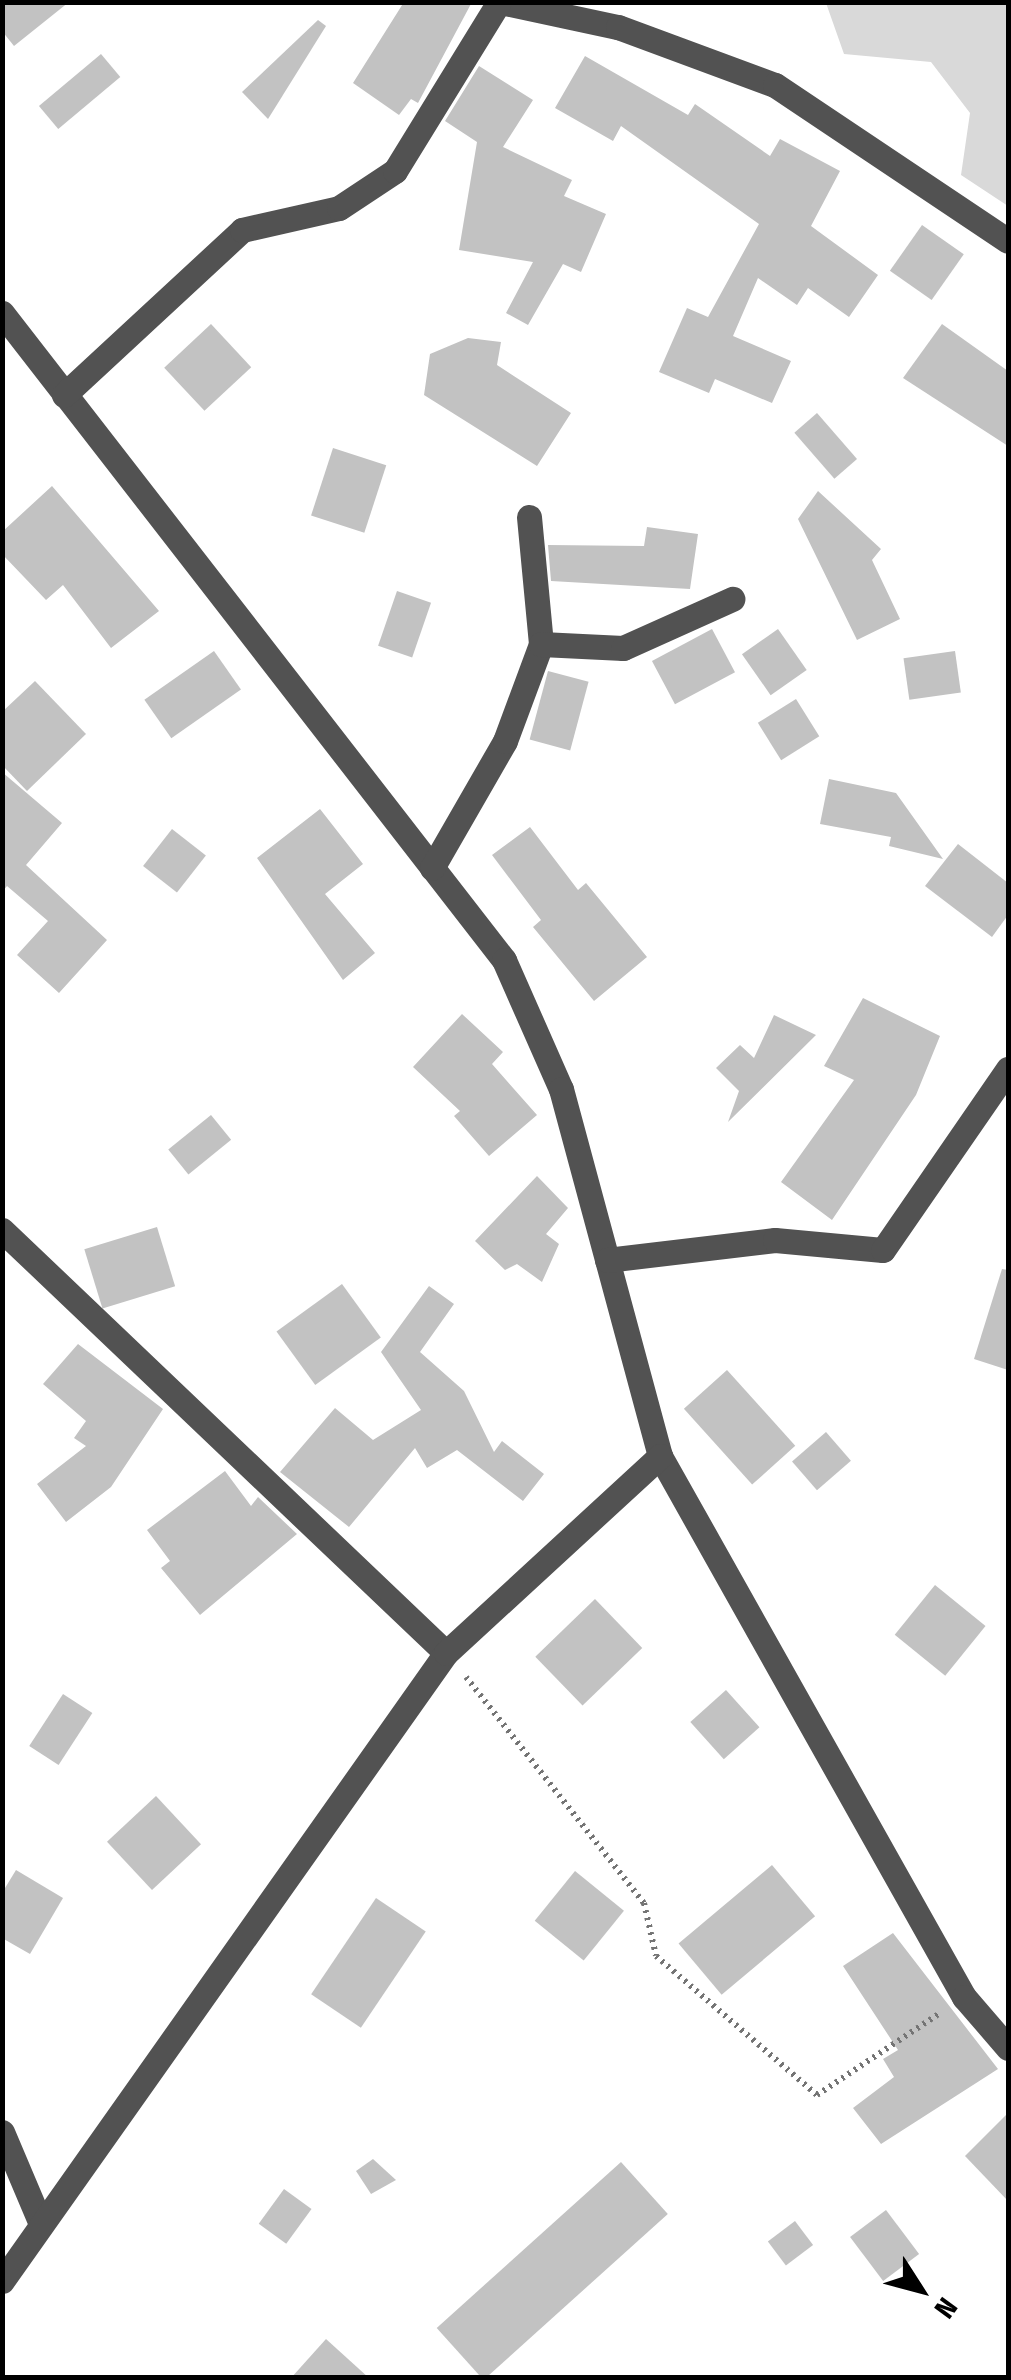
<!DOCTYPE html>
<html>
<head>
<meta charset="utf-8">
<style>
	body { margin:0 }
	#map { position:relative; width:1011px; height:2380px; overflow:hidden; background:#fff; font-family:"Fira Sans Condensed",sans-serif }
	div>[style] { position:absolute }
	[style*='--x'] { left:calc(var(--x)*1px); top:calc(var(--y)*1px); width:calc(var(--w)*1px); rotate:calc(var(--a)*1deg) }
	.green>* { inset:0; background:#d9d9d9 }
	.building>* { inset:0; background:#c2c2c2; transform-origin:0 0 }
	.path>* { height:6px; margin-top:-3px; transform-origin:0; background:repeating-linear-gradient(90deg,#747474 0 2.5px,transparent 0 7.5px) }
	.minor>* { height:25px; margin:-12.5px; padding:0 12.5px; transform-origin:12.5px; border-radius:12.5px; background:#525252 }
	span { translate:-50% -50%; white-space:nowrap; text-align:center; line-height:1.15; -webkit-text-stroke:8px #fff; paint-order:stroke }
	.frame { position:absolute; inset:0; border:5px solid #000; pointer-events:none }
	.north { position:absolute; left:871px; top:2240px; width:100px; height:100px; -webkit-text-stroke:8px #fff; paint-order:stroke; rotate:126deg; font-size:28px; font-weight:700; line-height:40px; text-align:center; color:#000 }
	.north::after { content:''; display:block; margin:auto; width:35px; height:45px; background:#000; clip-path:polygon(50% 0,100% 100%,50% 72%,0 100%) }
</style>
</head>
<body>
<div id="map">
	<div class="green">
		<div style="clip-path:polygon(826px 3px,1008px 3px,1008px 206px,961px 175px,970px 113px,931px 62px,844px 54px)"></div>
	</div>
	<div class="building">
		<div style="clip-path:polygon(2px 2px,69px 2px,14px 46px,2px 31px)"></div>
		<div style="clip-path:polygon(404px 2px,472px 2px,418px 103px,411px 99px,399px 115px,353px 83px)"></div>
		<div style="clip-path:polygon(318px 20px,326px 26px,268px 119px,242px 92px)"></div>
		<div style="left:101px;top:54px;width:30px;height:81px;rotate:50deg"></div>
		<div style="clip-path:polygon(585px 56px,688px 115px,695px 104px,770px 156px,780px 139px,840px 171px,811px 226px,878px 275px,849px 317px,808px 288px,797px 305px,758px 278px,733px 336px,791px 361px,772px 403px,715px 379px,709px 393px,659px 372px,687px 308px,708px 317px,759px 224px,621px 126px,613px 141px,555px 108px)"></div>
		<div style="clip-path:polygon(479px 66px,533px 100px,503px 147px,572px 180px,564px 196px,606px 214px,581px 272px,563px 264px,528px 325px,506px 313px,533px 262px,459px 250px,477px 142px,445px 121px)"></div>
		<div style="left:922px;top:225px;width:51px;height:56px;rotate:35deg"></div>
		<div style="left:211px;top:324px;width:59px;height:64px;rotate:47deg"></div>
		<div style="clip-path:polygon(942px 324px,1008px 371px,1008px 446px,903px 378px)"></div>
		<div style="clip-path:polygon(468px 338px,501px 342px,497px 365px,571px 413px,537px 466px,424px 395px,430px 354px)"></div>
		<div style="left:817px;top:413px;width:61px;height:30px;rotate:49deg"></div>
		<div style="left:333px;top:448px;width:56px;height:71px;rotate:18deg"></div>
		<div style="clip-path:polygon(52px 486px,159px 611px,111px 648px,63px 585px,46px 600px,2px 554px,2px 532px)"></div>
		<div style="clip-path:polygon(818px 491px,881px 549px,872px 560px,900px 619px,857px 640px,798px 519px)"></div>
		<div style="clip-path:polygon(647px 527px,698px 534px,690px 589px,551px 581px,548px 545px,644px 546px)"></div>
		<div style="left:397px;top:591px;width:36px;height:58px;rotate:19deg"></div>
		<div style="left:712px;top:629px;width:49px;height:68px;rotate:62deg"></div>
		<div style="left:778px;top:629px;width:50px;height:44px;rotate:55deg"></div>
		<div style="left:214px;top:651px;width:47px;height:85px;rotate:55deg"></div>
		<div style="left:955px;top:651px;width:42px;height:52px;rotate:82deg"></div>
		<div style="left:548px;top:671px;width:42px;height:71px;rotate:15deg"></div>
		<div style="clip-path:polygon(35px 681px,86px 734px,27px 791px,2px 765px,2px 712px)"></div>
		<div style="left:796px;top:699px;width:44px;height:45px;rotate:58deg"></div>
		<div style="clip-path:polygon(2px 772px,62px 823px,26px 865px,107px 940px,59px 993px,17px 955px,48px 921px,7px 886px,2px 892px)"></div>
		<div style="clip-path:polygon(829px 779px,896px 793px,943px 859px,889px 846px,891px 837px,820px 824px)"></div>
		<div style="clip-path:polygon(320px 809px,363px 864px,325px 894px,375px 953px,343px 980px,257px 858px)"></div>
		<div style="clip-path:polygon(530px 827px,578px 890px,586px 883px,647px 957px,594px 1001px,533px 927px,541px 920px,492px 855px)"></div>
		<div style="left:172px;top:829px;width:43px;height:47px;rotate:38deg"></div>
		<div style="clip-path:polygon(958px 844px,1008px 883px,1008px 915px,992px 937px,925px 886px)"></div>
		<div style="clip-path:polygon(863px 998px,940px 1036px,916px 1095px,832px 1220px,781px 1182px,854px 1080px,824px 1066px)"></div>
		<div style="clip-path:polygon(462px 1014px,503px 1052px,492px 1064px,537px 1115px,489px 1156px,454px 1116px,460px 1111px,413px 1067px)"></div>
		<div style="clip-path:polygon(774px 1015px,816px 1035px,728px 1122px,739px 1091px,716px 1068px,740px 1045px,754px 1058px)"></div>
		<div style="left:211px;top:1115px;width:32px;height:55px;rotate:51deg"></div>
		<div style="clip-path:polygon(537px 1176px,568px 1208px,546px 1234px,559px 1244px,542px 1282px,517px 1264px,505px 1270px,475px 1241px)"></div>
		<div style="left:157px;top:1227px;width:62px;height:76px;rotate:73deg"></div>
		<div style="clip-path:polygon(1002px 1269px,1008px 1270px,1008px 1370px,974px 1359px)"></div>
		<div style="left:342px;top:1284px;width:66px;height:81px;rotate:54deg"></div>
		<div style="clip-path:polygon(429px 1286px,454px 1304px,420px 1352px,464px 1391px,494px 1452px,502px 1441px,544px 1474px,523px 1501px,457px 1450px,427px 1468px,415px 1448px,349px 1527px,280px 1472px,335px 1408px,373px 1440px,421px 1410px,381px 1352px)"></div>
		<div style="clip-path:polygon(78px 1344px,163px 1409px,111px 1487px,66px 1522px,37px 1484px,86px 1446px,74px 1438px,86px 1421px,43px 1384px)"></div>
		<div style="left:727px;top:1370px;width:102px;height:58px;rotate:48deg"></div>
		<div style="left:826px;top:1432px;width:38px;height:45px;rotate:49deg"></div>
		<div style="clip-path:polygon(225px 1471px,251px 1506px,258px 1497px,297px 1534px,200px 1615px,161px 1568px,170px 1561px,147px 1530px)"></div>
		<div style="left:935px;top:1585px;width:65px;height:64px;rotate:39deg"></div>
		<div style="left:595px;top:1599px;width:68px;height:83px;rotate:46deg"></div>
		<div style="left:726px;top:1690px;width:50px;height:48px;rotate:48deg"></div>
		<div style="left:63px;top:1694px;width:35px;height:62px;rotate:33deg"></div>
		<div style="left:156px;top:1796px;width:66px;height:67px;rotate:47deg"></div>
		<div style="left:772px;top:1865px;width:67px;height:122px;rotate:50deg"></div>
		<div style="clip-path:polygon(16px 1870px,63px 1898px,30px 1954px,2px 1938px,2px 1893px)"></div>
		<div style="left:575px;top:1871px;width:63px;height:64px;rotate:39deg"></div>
		<div style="left:376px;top:1898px;width:60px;height:116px;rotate:34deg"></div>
		<div style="clip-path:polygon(893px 1933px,998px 2069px,881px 2144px,853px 2108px,894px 2077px,883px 2059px,898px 2050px,843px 1966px)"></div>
		<div style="clip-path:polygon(1008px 2113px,1008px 2201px,965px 2156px)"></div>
		<div style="clip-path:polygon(373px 2159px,396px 2180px,371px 2194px,356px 2171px)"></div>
		<div style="left:621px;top:2162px;width:70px;height:248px;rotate:48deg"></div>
		<div style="left:284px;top:2189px;width:34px;height:43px;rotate:36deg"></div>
		<div style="left:886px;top:2210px;width:55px;height:45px;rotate:53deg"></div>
		<div style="left:795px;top:2221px;width:30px;height:34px;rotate:53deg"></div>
		<div style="clip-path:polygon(326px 2339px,369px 2378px,291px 2378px)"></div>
	</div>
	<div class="path">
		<div style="--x:466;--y:1677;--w:288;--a:51.8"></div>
		<div style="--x:644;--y:1903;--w:54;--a:77.2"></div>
		<div style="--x:656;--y:1956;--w:213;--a:40.8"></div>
		<div style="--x:817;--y:2095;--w:148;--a:-33.7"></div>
	</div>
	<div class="minor">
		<div style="--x:500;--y:2;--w:121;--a:12"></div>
		<div style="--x:618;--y:27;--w:167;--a:20.3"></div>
		<div style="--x:775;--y:85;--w:280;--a:33.8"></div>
		<div style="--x:2;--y:313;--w:819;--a:52.19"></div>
		<div style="--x:504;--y:960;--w:141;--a:66.2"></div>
		<div style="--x:561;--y:1089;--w:380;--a:74.9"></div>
		<div style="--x:660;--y:1456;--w:621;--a:60.67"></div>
		<div style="--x:964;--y:1997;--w:67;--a:49.2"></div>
		<div style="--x:64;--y:395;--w:243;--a:-42.8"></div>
		<div style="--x:242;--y:230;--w:99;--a:-12.8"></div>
		<div style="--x:339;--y:208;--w:67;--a:-33.5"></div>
		<div style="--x:395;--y:171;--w:198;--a:-58.4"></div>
		<div style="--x:529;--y:517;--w:128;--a:84.6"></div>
		<div style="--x:432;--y:868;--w:146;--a:-60.1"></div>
		<div style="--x:505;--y:741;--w:103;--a:-69.6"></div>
		<div style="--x:541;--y:644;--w:82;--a:2.8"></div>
		<div style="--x:623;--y:648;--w:120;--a:-24.2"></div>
		<div style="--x:2;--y:1230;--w:613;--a:43.61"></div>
		<div style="--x:607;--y:1260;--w:169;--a:-6.8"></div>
		<div style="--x:775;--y:1240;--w:108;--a:5.3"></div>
		<div style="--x:883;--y:1250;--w:220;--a:-55.4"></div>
		<div style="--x:2;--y:2132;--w:100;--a:67"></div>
		<div style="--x:2;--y:2281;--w:769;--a:-54.74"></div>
		<div style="--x:446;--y:1653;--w:291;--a:-42.6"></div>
	</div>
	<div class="frame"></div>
	<div class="north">N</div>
</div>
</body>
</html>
